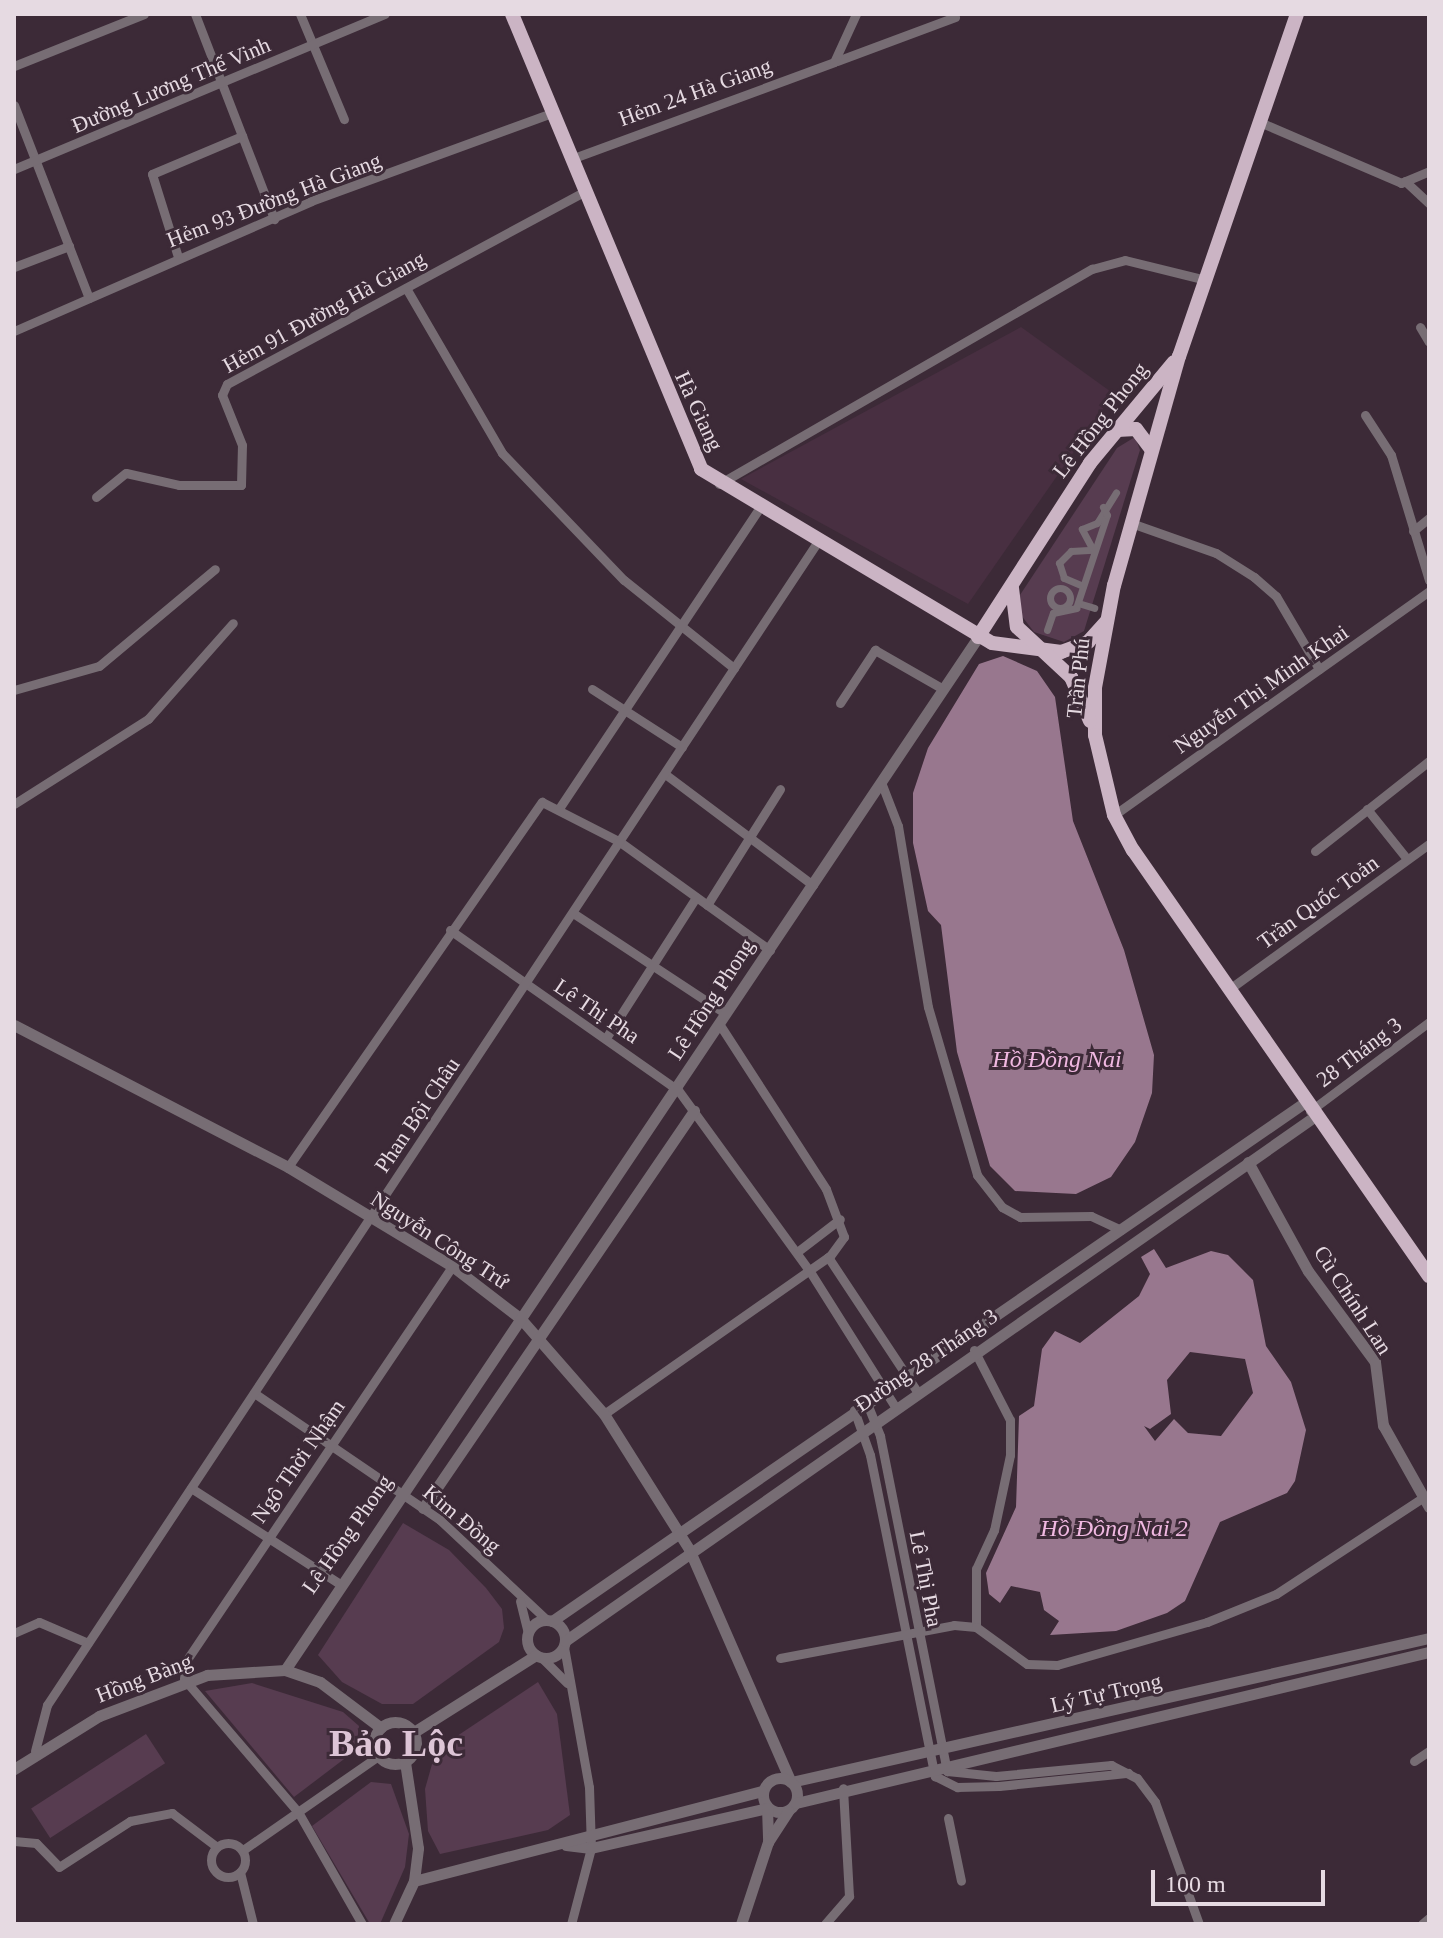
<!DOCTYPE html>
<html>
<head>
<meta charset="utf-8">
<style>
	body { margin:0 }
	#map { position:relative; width:1443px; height:1938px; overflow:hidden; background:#3c2a37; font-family:Georgia,serif }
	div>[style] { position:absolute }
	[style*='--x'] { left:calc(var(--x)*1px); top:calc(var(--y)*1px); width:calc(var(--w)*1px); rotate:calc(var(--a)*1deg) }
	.built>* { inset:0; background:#482f41 }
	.green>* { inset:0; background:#573c50; transform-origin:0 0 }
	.water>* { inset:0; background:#98778e }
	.pedestrian>* { height:7px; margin:-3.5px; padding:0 3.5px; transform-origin:3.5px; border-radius:3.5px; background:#776d74 }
	.pedestrian>.ring { margin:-3.5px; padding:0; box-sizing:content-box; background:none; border:7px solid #776d74; border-radius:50% }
	.minor>* { height:9px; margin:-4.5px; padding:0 4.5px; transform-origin:4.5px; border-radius:4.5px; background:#776d74 }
	.minor>.ring { margin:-4.5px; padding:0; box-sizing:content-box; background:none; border:9px solid #776d74; border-radius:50% }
	.tertiary>* { height:11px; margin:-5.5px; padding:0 5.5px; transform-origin:5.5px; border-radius:5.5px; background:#776d74 }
	.tertiary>.ring { margin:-5.5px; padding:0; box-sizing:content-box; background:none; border:11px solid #776d74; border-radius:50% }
	.trunk>* { height:14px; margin:-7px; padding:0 7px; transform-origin:7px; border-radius:7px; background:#cbb4c4 }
	span { translate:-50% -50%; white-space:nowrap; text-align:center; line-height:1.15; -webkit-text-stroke:6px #3c2a37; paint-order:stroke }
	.street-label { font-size:22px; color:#e6dae2 }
	.water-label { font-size:24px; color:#f0b8e1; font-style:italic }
	.town-label { font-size:38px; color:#ddc5d6; font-weight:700 }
	.frame { position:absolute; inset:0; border:16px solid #e6dae2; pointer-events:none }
	.scale { position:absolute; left:1151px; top:1870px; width:174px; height:36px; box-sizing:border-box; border:4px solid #e6dae2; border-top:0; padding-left:10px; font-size:24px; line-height:28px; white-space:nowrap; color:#e6dae2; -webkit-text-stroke:6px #3c2a37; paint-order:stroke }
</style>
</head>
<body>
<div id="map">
	<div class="built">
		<div style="clip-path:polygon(1021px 327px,1114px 394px,968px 604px,741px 479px)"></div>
	</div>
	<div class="green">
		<div style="clip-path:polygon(1135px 437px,1140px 450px,1084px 631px,1064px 642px,1034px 632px,1021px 615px,1020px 595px,1117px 448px)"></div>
		<div style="clip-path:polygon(403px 1523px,449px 1550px,486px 1588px,502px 1609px,504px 1628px,499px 1642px,413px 1704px,382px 1704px,342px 1682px,318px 1655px)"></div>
		<div style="clip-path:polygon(538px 1682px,557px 1714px,570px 1815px,548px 1830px,440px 1854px,428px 1831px,425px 1789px,436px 1750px)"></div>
		<div style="clip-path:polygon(252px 1683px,343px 1712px,359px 1726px,356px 1750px,294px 1797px,205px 1691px)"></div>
		<div style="left:146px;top:1734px;width:35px;height:137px;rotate:57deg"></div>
		<div style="clip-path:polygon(371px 1782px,391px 1784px,409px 1834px,405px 1867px,380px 1924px,370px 1924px,312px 1826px)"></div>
	</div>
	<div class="water">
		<div style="clip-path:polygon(1003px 656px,1037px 671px,1055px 697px,1073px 821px,1124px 950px,1154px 1055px,1152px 1093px,1135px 1142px,1111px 1177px,1076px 1194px,1015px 1191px,990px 1166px,957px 1052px,941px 925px,928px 911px,913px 843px,913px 793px,928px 748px,979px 664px)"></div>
		<div style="clip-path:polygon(evenodd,1154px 1249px,1166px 1268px,1211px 1251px,1228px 1255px,1253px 1280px,1266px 1346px,1291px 1382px,1306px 1430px,1295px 1481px,1287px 1493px,1220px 1522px,1185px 1601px,1167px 1613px,1116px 1631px,1050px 1635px,1059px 1621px,1044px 1610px,1040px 1592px,1011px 1586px,1000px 1603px,989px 1594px,986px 1573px,1016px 1507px,1019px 1416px,1034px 1406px,1042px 1349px,1055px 1331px,1080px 1343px,1139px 1296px,1150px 1274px,1141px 1257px,1154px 1249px,1190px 1352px,1245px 1359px,1253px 1393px,1221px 1436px,1188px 1433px,1174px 1419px,1155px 1441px,1144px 1426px,1150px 1429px,1171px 1414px,1167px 1380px,1190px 1352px)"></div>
	</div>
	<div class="pedestrian">
		<div style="--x:1083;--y:586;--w:21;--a:-157"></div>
		<div style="--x:1064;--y:578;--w:16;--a:-108"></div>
		<div style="--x:1059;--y:563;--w:17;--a:-45"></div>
		<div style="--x:1071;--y:551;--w:22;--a:-3"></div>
		<div style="--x:1093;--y:550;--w:24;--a:-118"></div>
		<div style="--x:1082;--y:529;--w:16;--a:-22"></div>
		<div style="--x:1097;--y:523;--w:36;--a:-58"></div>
		<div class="ring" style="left:1050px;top:588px;width:13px;height:13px"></div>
		<div style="--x:1078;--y:603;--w:17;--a:17"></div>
		<div style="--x:1047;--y:630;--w:18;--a:-71"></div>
		<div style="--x:1053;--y:613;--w:24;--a:-12"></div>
		<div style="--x:1076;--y:608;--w:98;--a:-71.6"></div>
		<div style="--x:1107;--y:515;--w:9;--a:-117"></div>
	</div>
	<div class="minor">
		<div style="--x:195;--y:14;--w:220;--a:68.9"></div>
		<div style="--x:300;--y:14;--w:114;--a:67.3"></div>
		<div style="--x:837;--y:61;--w:126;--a:-20.4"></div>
		<div style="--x:14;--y:66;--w:140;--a:-21.8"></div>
		<div style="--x:14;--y:105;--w:207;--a:68.8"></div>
		<div style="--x:1262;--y:123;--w:151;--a:23.3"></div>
		<div style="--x:1401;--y:183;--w:30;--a:-23"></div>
		<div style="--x:571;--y:159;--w:280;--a:-20.2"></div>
		<div style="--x:834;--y:62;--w:53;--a:-65.4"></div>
		<div style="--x:14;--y:169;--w:402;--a:-22.7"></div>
		<div style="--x:1405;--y:181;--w:33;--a:43"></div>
		<div style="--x:178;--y:257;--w:87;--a:-107.4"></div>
		<div style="--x:152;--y:174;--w:98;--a:-22.9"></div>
		<div style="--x:14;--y:267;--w:59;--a:-20.9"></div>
		<div style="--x:406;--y:288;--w:191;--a:59.8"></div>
		<div style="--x:502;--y:453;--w:176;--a:46.2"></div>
		<div style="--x:624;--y:580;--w:141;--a:38.7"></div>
		<div style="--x:1420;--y:327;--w:17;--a:59"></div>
		<div style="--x:14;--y:331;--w:324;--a:-23.6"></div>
		<div style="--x:311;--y:201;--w:257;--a:-20.1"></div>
		<div style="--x:1365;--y:415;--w:48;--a:57"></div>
		<div style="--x:1391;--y:455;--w:131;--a:73.1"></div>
		<div style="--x:719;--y:484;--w:431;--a:-30"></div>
		<div style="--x:1092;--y:269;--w:34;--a:-15"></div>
		<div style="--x:1125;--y:260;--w:83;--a:13.9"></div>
		<div style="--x:96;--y:497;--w:38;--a:-39"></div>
		<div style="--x:126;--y:473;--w:54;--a:12.8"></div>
		<div style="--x:179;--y:485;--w:62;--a:0"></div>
		<div style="--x:241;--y:485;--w:40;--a:-88.6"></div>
		<div style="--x:242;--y:445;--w:54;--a:-111.8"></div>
		<div style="--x:222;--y:395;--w:12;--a:-66"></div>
		<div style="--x:227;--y:384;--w:405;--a:-28.3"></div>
		<div style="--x:1131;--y:523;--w:90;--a:19.4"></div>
		<div style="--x:1216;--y:553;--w:45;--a:32.3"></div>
		<div style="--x:1254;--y:577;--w:29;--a:41"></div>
		<div style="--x:1276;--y:596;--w:85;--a:59.5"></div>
		<div style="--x:1413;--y:531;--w:21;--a:-39"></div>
		<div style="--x:592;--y:689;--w:107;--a:32.8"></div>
		<div style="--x:14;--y:690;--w:88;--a:-15.8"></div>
		<div style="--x:99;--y:666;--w:151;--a:-39.9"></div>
		<div style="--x:840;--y:703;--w:64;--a:-56.6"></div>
		<div style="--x:875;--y:650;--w:78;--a:29.8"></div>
		<div style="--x:665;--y:774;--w:185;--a:36.9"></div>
		<div style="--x:881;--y:782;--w:47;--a:68.9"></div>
		<div style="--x:898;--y:826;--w:183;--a:80.6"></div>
		<div style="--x:928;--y:1007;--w:175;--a:73.7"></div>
		<div style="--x:977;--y:1175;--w:41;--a:52"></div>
		<div style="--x:1002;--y:1207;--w:21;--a:29"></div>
		<div style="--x:1020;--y:1217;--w:71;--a:-0.8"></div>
		<div style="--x:1091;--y:1216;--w:33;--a:25"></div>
		<div style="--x:14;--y:804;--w:159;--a:-32.4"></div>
		<div style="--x:148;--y:719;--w:128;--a:-48.5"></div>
		<div style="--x:560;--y:807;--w:358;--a:-56.3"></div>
		<div style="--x:1367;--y:809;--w:64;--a:51.3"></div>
		<div style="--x:1114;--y:815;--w:387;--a:-35.4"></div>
		<div style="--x:1315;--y:851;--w:145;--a:-38.3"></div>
		<div style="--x:707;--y:905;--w:137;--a:-57.8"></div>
		<div style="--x:573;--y:913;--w:183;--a:33.4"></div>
		<div style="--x:450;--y:930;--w:279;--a:35.1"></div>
		<div style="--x:678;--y:1090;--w:223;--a:54"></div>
		<div style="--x:809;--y:1270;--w:160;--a:57.8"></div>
		<div style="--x:1228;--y:990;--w:248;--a:-36"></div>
		<div style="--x:606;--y:1038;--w:167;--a:-57.4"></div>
		<div style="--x:1310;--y:1111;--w:149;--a:-36.8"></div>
		<div style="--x:288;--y:1167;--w:445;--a:-55.2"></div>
		<div style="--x:542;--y:802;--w:88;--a:27.1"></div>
		<div style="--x:620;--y:842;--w:185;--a:35.8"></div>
		<div style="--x:797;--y:1252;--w:54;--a:-37.5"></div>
		<div style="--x:828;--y:1257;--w:159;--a:56.5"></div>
		<div style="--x:974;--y:1350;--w:79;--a:62.8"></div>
		<div style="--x:1010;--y:1420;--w:35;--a:90"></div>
		<div style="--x:1010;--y:1455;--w:77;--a:102"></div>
		<div style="--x:994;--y:1530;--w:43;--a:114.8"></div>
		<div style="--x:976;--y:1569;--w:58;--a:90"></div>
		<div style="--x:254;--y:1393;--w:225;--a:34.3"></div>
		<div style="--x:440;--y:1520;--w:146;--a:43.1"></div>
		<div style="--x:866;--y:1401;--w:38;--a:68"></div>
		<div style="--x:880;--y:1436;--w:342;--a:78.7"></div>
		<div style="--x:947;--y:1771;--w:49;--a:5.8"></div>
		<div style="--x:996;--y:1776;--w:116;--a:-5.5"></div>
		<div style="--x:1111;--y:1765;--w:29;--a:27"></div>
		<div style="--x:1137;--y:1778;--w:30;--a:53"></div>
		<div style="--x:1155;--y:1802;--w:130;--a:70.2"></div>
		<div style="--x:854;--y:1410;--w:48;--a:70.4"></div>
		<div style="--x:870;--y:1455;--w:328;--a:78.6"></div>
		<div style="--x:935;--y:1776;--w:25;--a:27"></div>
		<div style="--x:957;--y:1787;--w:42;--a:-1.4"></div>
		<div style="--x:999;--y:1786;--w:130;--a:-5.8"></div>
		<div style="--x:604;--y:1414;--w:276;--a:-35"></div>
		<div style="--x:830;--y:1256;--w:24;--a:-54"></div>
		<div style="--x:844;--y:1237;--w:51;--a:-110.6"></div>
		<div style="--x:826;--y:1189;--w:195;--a:-122.9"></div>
		<div style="--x:191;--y:1488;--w:177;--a:32.8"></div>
		<div style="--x:520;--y:1601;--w:33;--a:76"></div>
		<div style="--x:14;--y:1633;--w:27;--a:-24"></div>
		<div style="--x:39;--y:1622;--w:53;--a:23.2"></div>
		<div style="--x:564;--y:1647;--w:142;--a:79.9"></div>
		<div style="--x:589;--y:1787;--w:61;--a:88.1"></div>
		<div style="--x:591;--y:1848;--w:79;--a:104.7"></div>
		<div style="--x:541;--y:1657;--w:37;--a:45"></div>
		<div style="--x:780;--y:1658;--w:177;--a:-10.7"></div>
		<div style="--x:954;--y:1625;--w:22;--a:5"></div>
		<div style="--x:976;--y:1627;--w:63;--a:36"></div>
		<div style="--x:1027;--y:1664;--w:30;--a:2"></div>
		<div style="--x:1057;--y:1665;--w:156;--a:-16"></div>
		<div style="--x:1207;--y:1622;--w:74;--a:-22.1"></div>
		<div style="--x:1276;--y:1594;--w:175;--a:-33.3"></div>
		<div style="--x:35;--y:1751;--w:48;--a:-75.4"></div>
		<div style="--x:47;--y:1705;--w:1393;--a:-56.48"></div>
		<div style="--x:1414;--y:1761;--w:18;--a:-34"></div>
		<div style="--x:948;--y:1818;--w:64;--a:78.3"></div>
		<div style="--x:14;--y:1841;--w:22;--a:5"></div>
		<div style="--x:36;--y:1843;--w:33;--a:46"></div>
		<div style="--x:59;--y:1867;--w:85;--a:-32.9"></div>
		<div style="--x:130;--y:1821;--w:43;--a:-10.8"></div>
		<div style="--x:172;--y:1813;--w:56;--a:37.1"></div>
		<div class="ring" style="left:211px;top:1843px;width:25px;height:25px"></div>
		<div style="--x:243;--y:1850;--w:165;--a:-34.8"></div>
		<div style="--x:240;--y:1872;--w:54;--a:76"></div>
		<div style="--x:362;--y:1924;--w:129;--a:-119.7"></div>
		<div style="--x:298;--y:1812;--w:175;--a:-130.6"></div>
		<div style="--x:184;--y:1679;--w:18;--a:-84"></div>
		<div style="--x:186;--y:1661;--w:476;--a:-56"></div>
		<div style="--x:825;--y:1924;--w:37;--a:-49"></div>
		<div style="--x:849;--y:1896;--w:108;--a:-93.2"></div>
		<div style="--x:1422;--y:1924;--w:9;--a:-41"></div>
	</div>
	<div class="tertiary">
		<div style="--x:14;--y:1025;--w:309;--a:27.4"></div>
		<div style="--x:288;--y:1167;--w:192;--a:31.1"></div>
		<div style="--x:452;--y:1266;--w:87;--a:37.5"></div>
		<div style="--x:521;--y:1319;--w:126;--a:48.9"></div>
		<div style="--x:604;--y:1414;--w:160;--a:57.8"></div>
		<div style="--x:689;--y:1549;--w:254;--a:66.4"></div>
		<div style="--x:791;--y:1782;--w:654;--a:-12.72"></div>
		<div style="--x:1248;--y:1162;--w:124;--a:61.2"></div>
		<div style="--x:1308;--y:1271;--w:113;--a:53.6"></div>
		<div style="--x:1375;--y:1362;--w:64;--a:82.8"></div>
		<div style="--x:1383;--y:1425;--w:94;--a:60.7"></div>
		<div style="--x:423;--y:1508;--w:481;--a:-55.7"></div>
		<div class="ring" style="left:527px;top:1620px;width:27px;height:27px"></div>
		<div style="--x:552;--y:1621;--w:913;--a:-34.56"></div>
		<div style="--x:565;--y:1641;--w:914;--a:-34.98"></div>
		<div style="--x:285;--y:1670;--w:1244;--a:-56.14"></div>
		<div class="ring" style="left:374px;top:1722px;width:31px;height:31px"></div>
		<div style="--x:414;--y:1732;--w:144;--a:-32.3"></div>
		<div style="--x:14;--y:1769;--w:100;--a:-31.9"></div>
		<div style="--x:99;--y:1716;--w:116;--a:-20.8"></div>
		<div style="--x:207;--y:1675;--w:78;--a:-3.7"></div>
		<div style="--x:285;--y:1670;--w:37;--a:19"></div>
		<div style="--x:320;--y:1682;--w:76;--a:37"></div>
		<div class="ring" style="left:763px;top:1778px;width:23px;height:23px"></div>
		<div style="--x:796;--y:1803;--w:651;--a:-13.42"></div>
		<div style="--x:566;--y:1845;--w:25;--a:7"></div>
		<div style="--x:591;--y:1848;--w:180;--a:-12.8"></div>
		<div style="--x:767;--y:1808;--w:34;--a:88"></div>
		<div style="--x:414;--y:1881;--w:359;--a:-14.5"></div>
		<div style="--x:394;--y:1924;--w:47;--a:-65.1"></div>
		<div style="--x:414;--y:1881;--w:33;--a:-83"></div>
		<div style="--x:418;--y:1848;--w:87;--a:-98.6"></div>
		<div style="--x:741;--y:1924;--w:86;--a:-71.8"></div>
		<div style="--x:768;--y:1842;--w:37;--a:-57"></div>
	</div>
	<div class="trunk">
		<div style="--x:512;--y:14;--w:493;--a:67.4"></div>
		<div style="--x:701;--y:469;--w:339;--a:30.9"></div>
		<div style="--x:992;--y:643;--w:70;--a:7.4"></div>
		<div style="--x:1061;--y:652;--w:29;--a:-20"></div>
		<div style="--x:1088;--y:642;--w:28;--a:-48"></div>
		<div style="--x:1297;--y:14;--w:362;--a:109"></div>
		<div style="--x:1179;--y:356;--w:238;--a:105.8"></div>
		<div style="--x:1114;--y:585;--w:105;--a:100.5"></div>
		<div style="--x:1095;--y:688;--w:47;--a:90"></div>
		<div style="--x:1095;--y:735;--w:82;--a:76.6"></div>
		<div style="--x:1114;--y:815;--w:40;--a:62"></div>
		<div style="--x:1133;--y:850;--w:519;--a:55.21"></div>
		<div style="--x:1117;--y:430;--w:19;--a:-3"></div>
		<div style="--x:1136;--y:429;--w:26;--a:53"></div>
		<div style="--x:1012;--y:588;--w:39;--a:83"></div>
		<div style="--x:1017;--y:627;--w:74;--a:42.8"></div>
		<div style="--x:1071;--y:677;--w:48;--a:66.6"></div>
		<div style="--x:978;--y:637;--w:207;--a:-57.2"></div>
		<div style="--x:1090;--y:463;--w:131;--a:-50.3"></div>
	</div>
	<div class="street-label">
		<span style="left:171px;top:85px;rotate:-23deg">Đường Lương Thế Vinh</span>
		<span style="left:695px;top:92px;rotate:-20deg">Hẻm 24 Hà Giang</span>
		<span style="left:274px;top:200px;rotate:-21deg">Hẻm 93 Đường Hà Giang</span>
		<span style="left:324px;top:312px;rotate:-29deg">Hẻm 91 Đường Hà Giang</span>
		<span style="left:699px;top:411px;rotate:65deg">Hà Giang</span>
		<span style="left:1100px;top:420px;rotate:-52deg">Lê Hồng Phong</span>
		<span style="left:1078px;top:678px;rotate:-84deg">Trần Phú</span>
		<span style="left:1261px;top:689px;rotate:-35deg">Nguyễn Thị Minh Khai</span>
		<span style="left:1318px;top:902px;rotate:-36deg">Trần Quốc Toản</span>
		<span style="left:711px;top:999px;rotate:-57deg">Lê Hồng Phong</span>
		<span style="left:597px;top:1011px;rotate:34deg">Lê Thị Pha</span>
		<span style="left:1359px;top:1052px;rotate:-37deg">28 Tháng 3</span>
		<span style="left:417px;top:1115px;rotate:-56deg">Phan Bội Châu</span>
		<span style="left:440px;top:1240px;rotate:33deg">Nguyễn Công Trứ</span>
		<span style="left:1353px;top:1300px;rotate:57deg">Cù Chính Lan</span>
		<span style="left:926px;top:1360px;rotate:-34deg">Đường 28 Tháng 3</span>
		<span style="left:298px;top:1461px;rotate:-55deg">Ngô Thời Nhậm</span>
		<span style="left:462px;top:1519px;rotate:40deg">Kim Đồng</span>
		<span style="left:347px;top:1534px;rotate:-55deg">Lê Hồng Phong</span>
		<span style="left:926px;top:1579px;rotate:79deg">Lê Thị Pha</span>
		<span style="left:144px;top:1678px;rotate:-21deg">Hồng Bàng</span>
		<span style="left:1106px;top:1693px;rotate:-13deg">Lý Tự Trọng</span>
	</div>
	<div class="water-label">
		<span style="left:1057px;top:1060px">Hồ Đồng Nai</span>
		<span style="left:1114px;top:1529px">Hồ Đồng Nai 2</span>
	</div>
	<div class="town-label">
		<span style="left:396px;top:1744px">Bảo Lộc</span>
	</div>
	<div class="frame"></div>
	<div class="scale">100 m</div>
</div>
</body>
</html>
